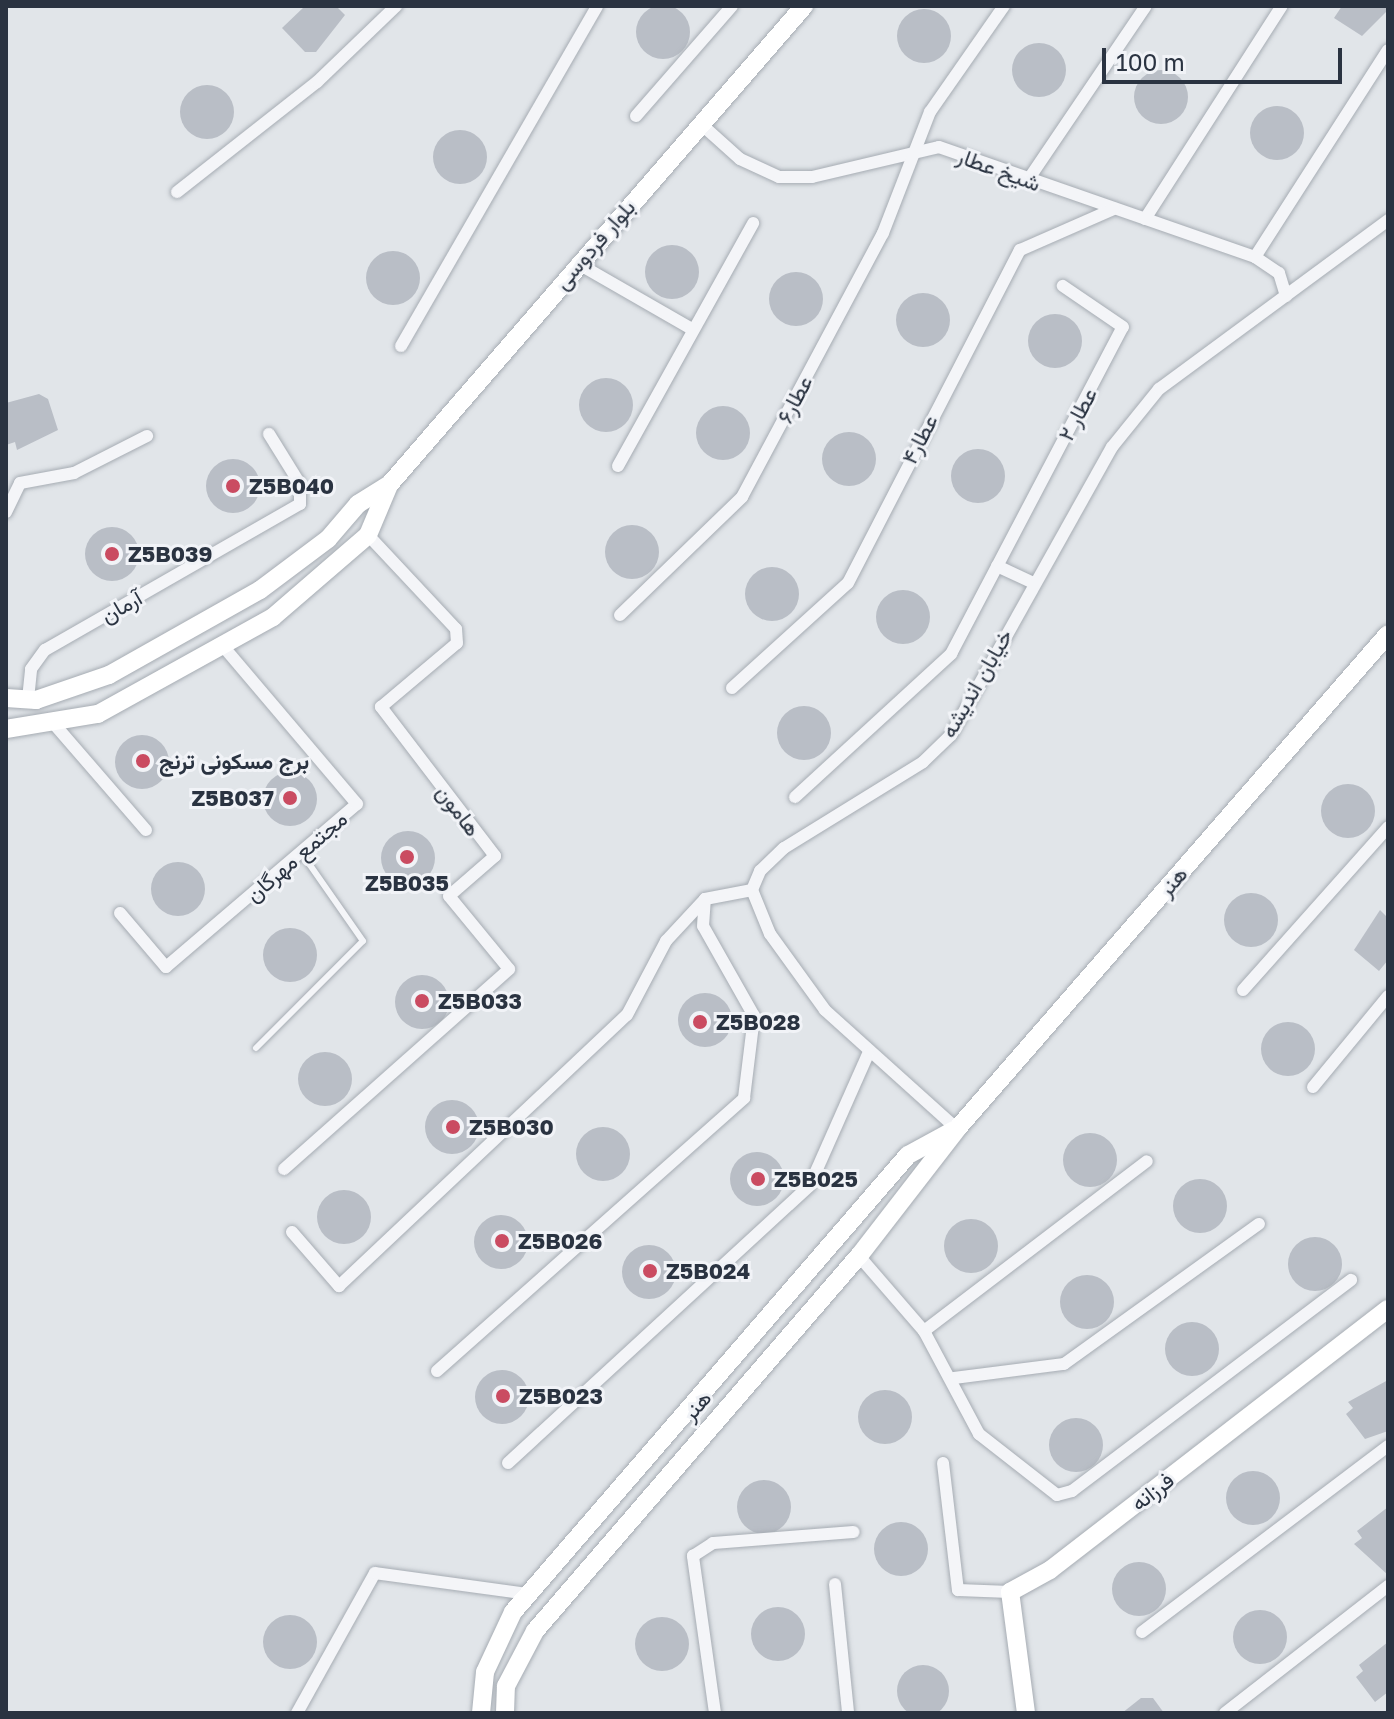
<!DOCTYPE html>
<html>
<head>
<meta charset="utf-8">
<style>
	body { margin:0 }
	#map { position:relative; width:1394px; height:1719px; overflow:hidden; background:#e1e5e9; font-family:"Golos Text",Vazirmatn,sans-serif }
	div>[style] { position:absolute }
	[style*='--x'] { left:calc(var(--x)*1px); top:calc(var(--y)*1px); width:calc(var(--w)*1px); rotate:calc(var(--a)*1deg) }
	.building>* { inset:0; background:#b9bec6 }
	.round { border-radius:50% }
	.roads { filter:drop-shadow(0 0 2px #a6acb3) drop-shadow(0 0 2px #a6acb3) }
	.lane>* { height:6px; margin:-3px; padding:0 3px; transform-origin:3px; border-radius:3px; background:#f4f5f8 }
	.street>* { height:12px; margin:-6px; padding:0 6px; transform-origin:6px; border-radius:6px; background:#f4f5f8 }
	.secondary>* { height:18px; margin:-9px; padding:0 9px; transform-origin:9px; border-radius:9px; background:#fff }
	.dots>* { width:22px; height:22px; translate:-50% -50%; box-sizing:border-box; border:4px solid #f1f3f7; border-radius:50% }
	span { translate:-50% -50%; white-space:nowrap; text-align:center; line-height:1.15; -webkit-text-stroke:6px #f1f3f7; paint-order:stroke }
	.street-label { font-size:22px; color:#2a3341 }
	.poi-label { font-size:22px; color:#2a3341; font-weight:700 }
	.left { translate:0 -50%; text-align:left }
	.right { translate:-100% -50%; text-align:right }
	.frame { position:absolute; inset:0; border:8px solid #2a3341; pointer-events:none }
	.scale { position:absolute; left:1102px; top:48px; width:240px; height:36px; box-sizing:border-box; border:4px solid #2a3341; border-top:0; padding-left:10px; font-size:24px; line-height:28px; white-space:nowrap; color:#2a3341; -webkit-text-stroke:6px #f1f3f7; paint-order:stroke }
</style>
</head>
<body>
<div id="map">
	<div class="building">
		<div class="round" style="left:636px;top:5px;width:54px;height:54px"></div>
		<div style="clip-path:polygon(305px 6px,336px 6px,345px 15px,316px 52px,305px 52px,282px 28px)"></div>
		<div style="clip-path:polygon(1342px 6px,1388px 6px,1388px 10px,1362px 36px,1334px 18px)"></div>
		<div class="round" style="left:897px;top:9px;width:54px;height:54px"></div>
		<div class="round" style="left:1012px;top:43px;width:54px;height:54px"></div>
		<div class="round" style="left:1134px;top:70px;width:54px;height:54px"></div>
		<div class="round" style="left:180px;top:85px;width:54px;height:54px"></div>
		<div class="round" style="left:1250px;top:106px;width:54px;height:54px"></div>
		<div class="round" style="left:433px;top:130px;width:54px;height:54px"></div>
		<div class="round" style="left:645px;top:245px;width:54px;height:54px"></div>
		<div class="round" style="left:366px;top:251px;width:54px;height:54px"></div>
		<div class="round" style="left:769px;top:272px;width:54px;height:54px"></div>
		<div class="round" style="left:896px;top:293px;width:54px;height:54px"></div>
		<div class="round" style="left:1028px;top:314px;width:54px;height:54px"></div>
		<div class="round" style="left:579px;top:378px;width:54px;height:54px"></div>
		<div style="clip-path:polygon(39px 394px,48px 399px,58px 430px,17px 450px,15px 442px,6px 445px,6px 403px)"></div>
		<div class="round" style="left:696px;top:406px;width:54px;height:54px"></div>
		<div class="round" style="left:822px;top:432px;width:54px;height:54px"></div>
		<div class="round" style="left:951px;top:449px;width:54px;height:54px"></div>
		<div class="round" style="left:206px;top:459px;width:54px;height:54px"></div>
		<div class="round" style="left:605px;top:525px;width:54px;height:54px"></div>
		<div class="round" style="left:85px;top:527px;width:54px;height:54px"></div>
		<div class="round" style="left:745px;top:567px;width:54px;height:54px"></div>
		<div class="round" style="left:876px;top:590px;width:54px;height:54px"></div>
		<div class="round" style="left:777px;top:706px;width:54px;height:54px"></div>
		<div class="round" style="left:115px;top:735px;width:54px;height:54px"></div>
		<div class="round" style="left:263px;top:772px;width:54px;height:54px"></div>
		<div class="round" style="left:1321px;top:784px;width:54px;height:54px"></div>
		<div class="round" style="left:381px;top:831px;width:54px;height:54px"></div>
		<div class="round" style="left:151px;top:862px;width:54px;height:54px"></div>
		<div class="round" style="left:1224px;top:893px;width:54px;height:54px"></div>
		<div style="clip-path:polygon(1380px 910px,1388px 918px,1388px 960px,1379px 971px,1354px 950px)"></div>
		<div class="round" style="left:263px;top:928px;width:54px;height:54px"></div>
		<div class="round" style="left:395px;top:975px;width:54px;height:54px"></div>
		<div class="round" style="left:678px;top:993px;width:54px;height:54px"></div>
		<div class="round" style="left:1261px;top:1022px;width:54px;height:54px"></div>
		<div class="round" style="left:298px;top:1052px;width:54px;height:54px"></div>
		<div class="round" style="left:425px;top:1100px;width:54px;height:54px"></div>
		<div class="round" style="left:576px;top:1127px;width:54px;height:54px"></div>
		<div class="round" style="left:1063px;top:1133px;width:54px;height:54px"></div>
		<div class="round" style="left:730px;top:1152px;width:54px;height:54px"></div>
		<div class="round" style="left:1173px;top:1179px;width:54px;height:54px"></div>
		<div class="round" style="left:317px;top:1190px;width:54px;height:54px"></div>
		<div class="round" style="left:474px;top:1215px;width:54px;height:54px"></div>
		<div class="round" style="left:944px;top:1219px;width:54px;height:54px"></div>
		<div class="round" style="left:1288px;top:1237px;width:54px;height:54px"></div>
		<div class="round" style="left:622px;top:1245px;width:54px;height:54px"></div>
		<div class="round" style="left:1060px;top:1275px;width:54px;height:54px"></div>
		<div class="round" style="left:1165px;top:1322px;width:54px;height:54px"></div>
		<div class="round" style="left:475px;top:1370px;width:54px;height:54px"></div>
		<div style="clip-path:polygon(1388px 1380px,1388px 1431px,1365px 1439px,1346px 1414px,1353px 1408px,1348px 1402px)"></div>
		<div class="round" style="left:858px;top:1390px;width:54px;height:54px"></div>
		<div class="round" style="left:1049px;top:1418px;width:54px;height:54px"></div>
		<div class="round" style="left:1226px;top:1471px;width:54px;height:54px"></div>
		<div class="round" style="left:737px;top:1480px;width:54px;height:54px"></div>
		<div style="clip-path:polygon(1388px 1507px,1388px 1575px,1354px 1544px,1362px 1538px,1357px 1531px)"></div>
		<div class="round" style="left:874px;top:1522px;width:54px;height:54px"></div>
		<div class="round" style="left:1112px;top:1562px;width:54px;height:54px"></div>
		<div class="round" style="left:751px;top:1607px;width:54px;height:54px"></div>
		<div class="round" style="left:1233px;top:1610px;width:54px;height:54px"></div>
		<div class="round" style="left:263px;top:1615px;width:54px;height:54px"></div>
		<div class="round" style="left:635px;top:1617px;width:54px;height:54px"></div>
		<div style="clip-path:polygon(1388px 1642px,1388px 1692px,1375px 1702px,1356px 1677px,1363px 1671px,1359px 1665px)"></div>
		<div class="round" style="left:897px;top:1665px;width:52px;height:52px"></div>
		<div style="clip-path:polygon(1141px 1698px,1153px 1698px,1164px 1713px,1122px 1713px)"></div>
	</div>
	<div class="roads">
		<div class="lane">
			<div style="--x:256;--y:1048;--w:151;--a:-45"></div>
			<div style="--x:363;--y:941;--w:108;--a:-124.9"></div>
		</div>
		<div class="street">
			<div style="--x:636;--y:116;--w:146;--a:-48.9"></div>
			<div style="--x:701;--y:124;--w:52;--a:41.9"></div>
			<div style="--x:740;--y:159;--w:43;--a:24.8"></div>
			<div style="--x:779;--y:177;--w:33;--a:0"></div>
			<div style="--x:812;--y:177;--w:130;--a:-13.3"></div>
			<div style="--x:939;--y:147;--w:335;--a:19.2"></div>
			<div style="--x:1255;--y:257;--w:29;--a:34"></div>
			<div style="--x:1279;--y:273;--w:24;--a:73"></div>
			<div style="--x:1028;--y:180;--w:210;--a:-55.9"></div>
			<div style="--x:177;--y:192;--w:178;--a:-38.2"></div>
			<div style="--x:317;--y:82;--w:110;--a:-43.9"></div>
			<div style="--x:1145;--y:219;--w:253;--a:-57.3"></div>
			<div style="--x:1255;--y:257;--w:246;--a:-57.3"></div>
			<div style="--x:577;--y:263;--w:133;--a:29.9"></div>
			<div style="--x:401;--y:346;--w:392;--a:-60"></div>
			<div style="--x:618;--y:466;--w:278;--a:-60.9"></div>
			<div style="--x:6;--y:512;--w:32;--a:-64"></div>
			<div style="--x:20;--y:483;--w:55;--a:-10.5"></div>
			<div style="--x:74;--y:473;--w:82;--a:-26.9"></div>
			<div style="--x:997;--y:566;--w:40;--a:25"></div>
			<div style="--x:620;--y:615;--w:170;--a:-44"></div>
			<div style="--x:742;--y:497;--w:299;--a:-61.9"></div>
			<div style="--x:883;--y:233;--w:130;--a:-68.8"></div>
			<div style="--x:930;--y:112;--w:129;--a:-55.1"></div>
			<div style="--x:732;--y:688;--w:156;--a:-42.2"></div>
			<div style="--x:848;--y:583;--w:375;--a:-62.7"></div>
			<div style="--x:1020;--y:250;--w:103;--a:-23.6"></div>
			<div style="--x:28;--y:699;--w:30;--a:-84"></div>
			<div style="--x:31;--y:669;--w:24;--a:-54"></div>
			<div style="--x:45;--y:650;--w:294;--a:-29.8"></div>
			<div style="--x:300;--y:504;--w:20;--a:-90"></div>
			<div style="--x:300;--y:484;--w:59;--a:-121.8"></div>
			<div style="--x:55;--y:725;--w:139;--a:49.1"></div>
			<div style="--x:795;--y:797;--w:212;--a:-42.5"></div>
			<div style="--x:951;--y:654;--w:369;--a:-62.3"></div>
			<div style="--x:1123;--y:327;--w:73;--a:-145.7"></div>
			<div style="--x:120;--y:913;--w:71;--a:49.6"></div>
			<div style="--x:166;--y:967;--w:251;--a:-40.5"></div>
			<div style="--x:357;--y:804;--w:209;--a:-130.3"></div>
			<div style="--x:1243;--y:990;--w:218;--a:-48.3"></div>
			<div style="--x:1313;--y:1087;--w:118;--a:-50.5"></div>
			<div style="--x:957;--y:1129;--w:178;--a:-138"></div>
			<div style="--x:825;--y:1010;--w:94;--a:-125.9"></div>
			<div style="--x:770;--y:934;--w:48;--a:-112.2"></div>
			<div style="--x:752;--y:890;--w:21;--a:-67"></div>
			<div style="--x:760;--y:871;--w:33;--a:-44"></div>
			<div style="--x:784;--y:848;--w:163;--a:-31.7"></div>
			<div style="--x:923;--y:762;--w:39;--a:-44"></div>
			<div style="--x:951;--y:735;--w:330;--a:-60.8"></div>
			<div style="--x:1112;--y:447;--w:75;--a:-51"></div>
			<div style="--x:1159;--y:389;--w:285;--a:-36.4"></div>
			<div style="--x:284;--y:1169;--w:301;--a:-41.6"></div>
			<div style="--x:509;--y:969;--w:94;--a:-129.4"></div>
			<div style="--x:449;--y:896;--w:61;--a:-41"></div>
			<div style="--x:495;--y:856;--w:188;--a:-127.4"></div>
			<div style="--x:381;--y:707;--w:99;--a:-40.1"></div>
			<div style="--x:457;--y:643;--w:14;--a:-94"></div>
			<div style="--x:456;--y:629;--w:129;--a:-133.1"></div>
			<div style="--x:292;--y:1232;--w:72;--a:49"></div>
			<div style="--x:339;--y:1286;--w:395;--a:-43.3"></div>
			<div style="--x:627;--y:1015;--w:84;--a:-62.2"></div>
			<div style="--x:666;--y:941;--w:57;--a:-47.1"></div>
			<div style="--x:859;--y:1256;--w:99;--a:49.1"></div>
			<div style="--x:924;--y:1331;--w:117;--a:61.9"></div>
			<div style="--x:979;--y:1434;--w:99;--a:38"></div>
			<div style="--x:1057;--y:1495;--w:16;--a:-15"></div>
			<div style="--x:1072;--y:1491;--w:350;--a:-37.1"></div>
			<div style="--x:924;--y:1331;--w:280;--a:-37.3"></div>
			<div style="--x:437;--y:1371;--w:411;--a:-41.6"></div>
			<div style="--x:744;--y:1098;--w:83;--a:-83"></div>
			<div style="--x:754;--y:1016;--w:103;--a:-119.5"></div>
			<div style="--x:703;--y:926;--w:27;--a:-86"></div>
			<div style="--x:705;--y:899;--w:48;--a:-10.8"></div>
			<div style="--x:954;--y:1378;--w:111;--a:-7.3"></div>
			<div style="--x:1064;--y:1364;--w:240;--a:-35.7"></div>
			<div style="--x:508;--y:1463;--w:410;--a:-42.6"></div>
			<div style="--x:810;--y:1185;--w:143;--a:-66.1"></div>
			<div style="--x:943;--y:1463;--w:128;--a:83.3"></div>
			<div style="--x:958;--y:1590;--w:52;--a:2.2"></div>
			<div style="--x:835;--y:1584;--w:130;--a:84.2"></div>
			<div style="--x:1142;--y:1632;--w:308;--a:-37.1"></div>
			<div style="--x:297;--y:1713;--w:160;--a:-60.9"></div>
			<div style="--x:375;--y:1573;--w:155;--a:7.8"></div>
			<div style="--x:715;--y:1713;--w:159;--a:-98"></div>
			<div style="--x:693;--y:1556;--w:24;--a:-33"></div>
			<div style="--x:713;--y:1543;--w:141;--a:-4.5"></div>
			<div style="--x:1225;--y:1713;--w:207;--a:-37.9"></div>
		</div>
		<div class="secondary">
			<div style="--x:6;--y:698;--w:30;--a:4"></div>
			<div style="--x:36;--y:700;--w:77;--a:-18.9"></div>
			<div style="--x:109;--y:675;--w:173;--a:-29.4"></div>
			<div style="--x:260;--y:590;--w:85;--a:-36.9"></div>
			<div style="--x:328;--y:539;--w:46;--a:-49.4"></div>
			<div style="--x:358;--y:504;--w:36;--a:-32"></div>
			<div style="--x:389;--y:485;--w:634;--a:-49.09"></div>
			<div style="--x:6;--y:729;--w:93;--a:-9.3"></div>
			<div style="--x:98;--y:714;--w:200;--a:-29"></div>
			<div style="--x:273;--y:617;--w:125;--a:-40.8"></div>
			<div style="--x:368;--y:535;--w:54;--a:-67.2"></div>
			<div style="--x:481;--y:1713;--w:41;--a:-84.4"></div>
			<div style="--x:485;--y:1672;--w:66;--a:-65"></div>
			<div style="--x:513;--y:1612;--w:604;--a:-49.16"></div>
			<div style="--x:908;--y:1155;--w:52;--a:-28.5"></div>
			<div style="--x:505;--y:1713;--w:27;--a:-88"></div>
			<div style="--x:506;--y:1686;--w:62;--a:-62.2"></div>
			<div style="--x:535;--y:1631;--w:496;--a:-49.2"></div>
			<div style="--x:859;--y:1256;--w:160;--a:-52.3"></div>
			<div style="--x:957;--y:1129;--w:656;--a:-48.95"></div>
			<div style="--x:1026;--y:1713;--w:122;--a:-97.5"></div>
			<div style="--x:1010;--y:1592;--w:46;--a:-28.8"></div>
			<div style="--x:1050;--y:1570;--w:427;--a:-37.7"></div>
		</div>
	</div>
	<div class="dots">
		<div style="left:233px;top:486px;background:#ca4b61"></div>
		<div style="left:112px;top:554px;background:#ca4b61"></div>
		<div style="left:143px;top:761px;background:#ca4b61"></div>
		<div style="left:290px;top:798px;background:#ca4b61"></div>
		<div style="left:407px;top:857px;background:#ca4b61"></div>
		<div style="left:422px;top:1001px;background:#ca4b61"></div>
		<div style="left:700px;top:1022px;background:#ca4b61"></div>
		<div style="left:453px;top:1127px;background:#ca4b61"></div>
		<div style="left:758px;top:1179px;background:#ca4b61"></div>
		<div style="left:502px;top:1241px;background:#ca4b61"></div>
		<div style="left:650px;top:1271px;background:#ca4b61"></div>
		<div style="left:503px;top:1396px;background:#ca4b61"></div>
	</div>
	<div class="street-label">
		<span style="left:999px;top:169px;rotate:20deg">شیخ عطار</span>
		<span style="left:594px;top:244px;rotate:-49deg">بلوار فردوسی</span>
		<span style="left:794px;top:399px;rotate:-62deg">عطار۶</span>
		<span style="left:1077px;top:414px;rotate:-62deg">عطار ۲</span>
		<span style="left:919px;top:439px;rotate:-63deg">عطار۴</span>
		<span style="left:121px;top:606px;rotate:-30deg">آرمان</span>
		<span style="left:976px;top:683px;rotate:-60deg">خیابان اندیشه</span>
		<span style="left:459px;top:810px;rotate:53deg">هامون</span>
		<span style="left:296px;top:856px;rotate:-41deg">مجتمع مهرگان</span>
		<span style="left:1172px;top:881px;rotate:-49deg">هنر</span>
		<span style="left:696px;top:1405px;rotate:-48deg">هنر</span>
		<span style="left:1152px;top:1491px;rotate:-38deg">فرزانه</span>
	</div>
	<div class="poi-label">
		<span class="left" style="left:249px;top:486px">Z5B040</span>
		<span class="left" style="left:128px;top:554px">Z5B039</span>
		<span class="left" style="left:159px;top:761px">برج مسکونی ترنج</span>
		<span class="right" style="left:274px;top:798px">Z5B037</span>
		<span style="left:407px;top:883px">Z5B035</span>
		<span class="left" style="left:438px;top:1001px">Z5B033</span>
		<span class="left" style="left:716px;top:1022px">Z5B028</span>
		<span class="left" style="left:469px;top:1127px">Z5B030</span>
		<span class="left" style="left:774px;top:1179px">Z5B025</span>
		<span class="left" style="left:518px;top:1241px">Z5B026</span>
		<span class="left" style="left:666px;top:1271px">Z5B024</span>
		<span class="left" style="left:519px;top:1396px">Z5B023</span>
	</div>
	<div class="frame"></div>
	<div class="scale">100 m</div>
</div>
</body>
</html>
